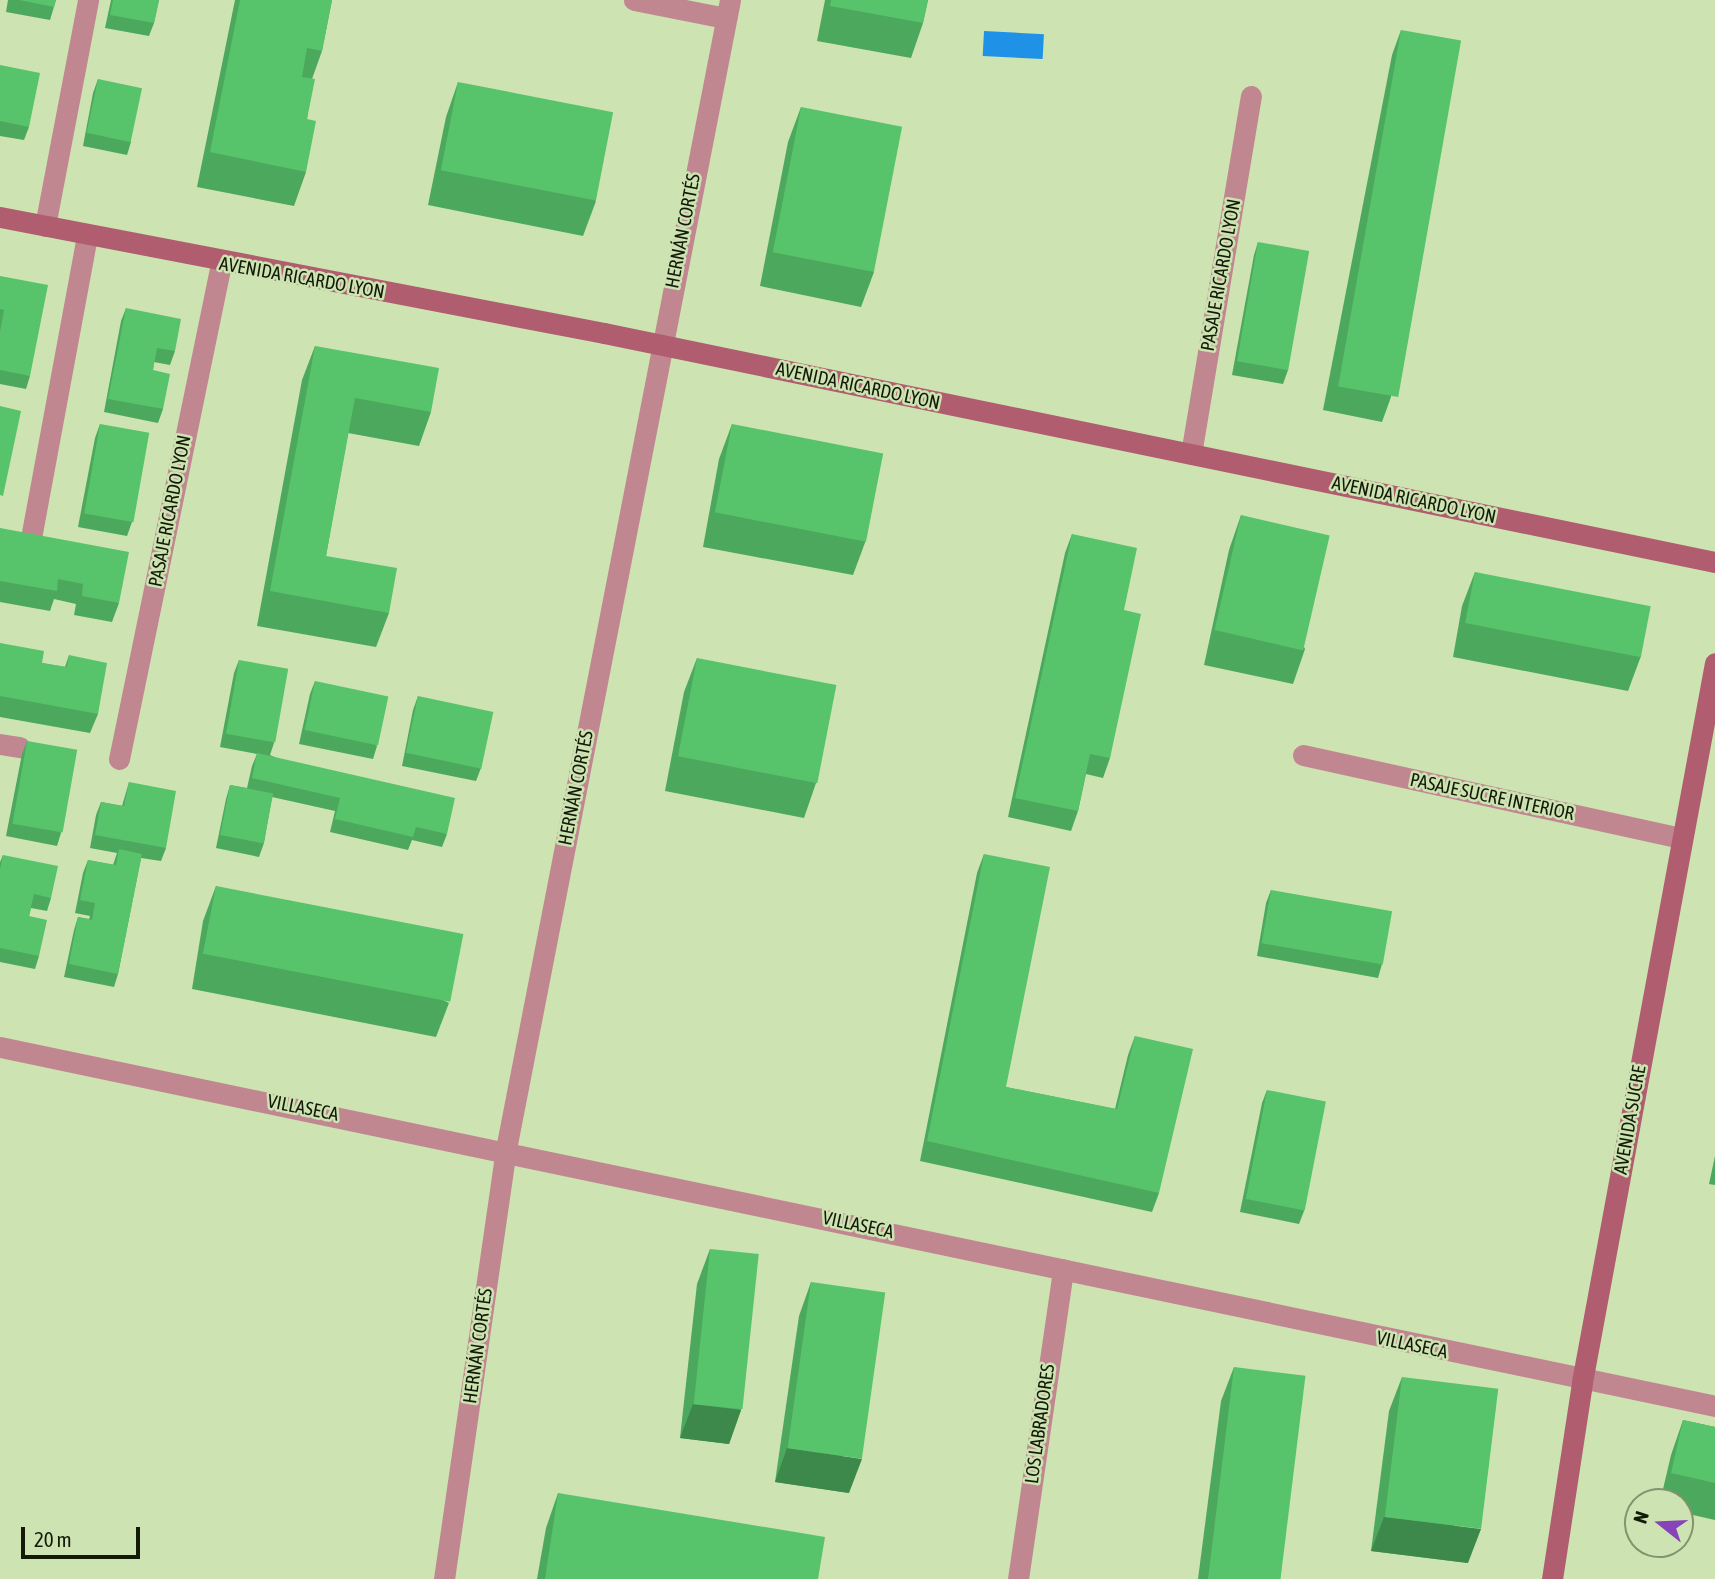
<!DOCTYPE html>
<html>
<head>
<meta charset="utf-8">
<style>
	body { margin:0 }
	#map { position:relative; width:1715px; height:1579px; overflow:hidden; background:#cde3b2; font-family:"Asap Condensed",sans-serif }
	div>[style] { position:absolute }
	[style*='--x'] { left:calc(var(--x)*1px); top:calc(var(--y)*1px); width:calc(var(--w)*1px); rotate:calc(var(--a)*1deg) }
	.water>* { inset:0; background:#1f91e7; transform-origin:0 0 }
	.street>* { height:21px; margin:-10.5px; padding:0 10.5px; transform-origin:10.5px; border-radius:10.5px; background:#c18791 }
	.secondary>* { height:21px; margin:-10.5px; padding:0 10.5px; transform-origin:10.5px; border-radius:10.5px; background:#b05d6f }
	.wall>* { inset:0; background:#4ba85c }
	.shaded-wall>* { inset:0; background:#3d884b }
	.building>* { inset:0; background:#57c36b; transform-origin:0 0 }
	span { translate:-50% -50%; white-space:nowrap; text-align:center; line-height:1.15; -webkit-text-stroke:5px #cde3b2; paint-order:stroke }
	.street-label { font-size:19px; color:#131a08 }
	.north { position:absolute; left:1624px; top:1488px; width:70px; height:70px; box-sizing:border-box; background:#cde3b2; border:2px solid #83936e; border-radius:50%; rotate:288deg; font-size:19px; font-weight:700; line-height:28px; text-align:center; color:#131a08 }
	.north::after { content:''; display:block; margin:auto; width:24px; height:32px; background:#8744b9; clip-path:polygon(50% 0,100% 100%,50% 72%,0 100%) }
	.scale { position:absolute; left:21px; top:1527px; width:119px; height:32px; box-sizing:border-box; border:4px solid #131a08; border-top:0; padding-left:9px; font-size:21px; line-height:24px; white-space:nowrap; color:#131a08; -webkit-text-stroke:5px #cde3b2; paint-order:stroke }
</style>
</head>
<body>
<div id="map">
	<div class="water">
		<div style="left:984px;top:31px;width:60px;height:25px;rotate:3deg"></div>
	</div>
	<div class="street">
		<div style="--x:634;--y:0;--w:94;--a:11.1"></div>
		<div style="--x:45;--y:226;--w:230;--a:-79.2"></div>
		<div style="--x:1191;--y:454;--w:363;--a:-80.5"></div>
		<div style="--x:31;--y:538;--w:308;--a:-79.5"></div>
		<div style="--x:0;--y:744;--w:20;--a:9"></div>
		<div style="--x:1303;--y:755;--w:388;--a:12.4"></div>
		<div style="--x:119;--y:759;--w:505;--a:-78.36"></div>
		<div style="--x:0;--y:1047;--w:1752;--a:11.82"></div>
		<div style="--x:444;--y:1579;--w:434;--a:-81.8"></div>
		<div style="--x:506;--y:1149;--w:1171;--a:-78.97"></div>
		<div style="--x:1018;--y:1579;--w:313;--a:-81.7"></div>
	</div>
	<div class="secondary">
		<div style="--x:0;--y:217;--w:615;--a:10.87"></div>
		<div style="--x:604;--y:333;--w:1134;--a:11.65"></div>
		<div style="--x:1552;--y:1579;--w:199;--a:-81.3"></div>
		<div style="--x:1582;--y:1382;--w:731;--a:-79.52"></div>
	</div>
	<div class="wall">
		<div style="clip-path:polygon(8px 0,56px 0,50px 20px,6px 12px)"></div>
		<div style="clip-path:polygon(111px 0,159px 0,154px 23px,149px 36px,105px 28px)"></div>
		<div style="clip-path:polygon(235px 0,332px 0,322px 51px,312px 79px,307px 119px,306px 172px,294px 206px,197px 187px)"></div>
		<div style="clip-path:polygon(825px 0,928px 0,923px 23px,911px 58px,817px 41px)"></div>
		<div style="clip-path:polygon(1401px 30px,1391px 397px,1382px 422px,1323px 410px,1392px 55px)"></div>
		<div style="clip-path:polygon(0 65px,29px 127px,24px 140px,0 136px)"></div>
		<div style="clip-path:polygon(98px 79px,131px 142px,127px 155px,83px 146px,93px 93px)"></div>
		<div style="clip-path:polygon(458px 82px,596px 201px,583px 236px,428px 205px,446px 117px)"></div>
		<div style="clip-path:polygon(801px 107px,874px 272px,861px 307px,760px 286px,788px 142px)"></div>
		<div style="clip-path:polygon(1258px 242px,1288px 370px,1283px 384px,1232px 375px,1254px 255px)"></div>
		<div style="clip-path:polygon(0 276px,30px 376px,26px 389px,0 384px)"></div>
		<div style="clip-path:polygon(126px 308px,175px 351px,170px 365px,154px 362px,153px 370px,163px 409px,158px 423px,104px 412px,121px 321px)"></div>
		<div style="clip-path:polygon(315px 346px,431px 412px,419px 446px,348px 433px,326px 556px,389px 613px,376px 647px,257px 626px,302px 380px)"></div>
		<div style="clip-path:polygon(100px 424px,132px 522px,127px 536px,78px 527px,95px 438px)"></div>
		<div style="clip-path:polygon(732px 424px,866px 540px,853px 575px,703px 547px,719px 459px)"></div>
		<div style="clip-path:polygon(1241px 515px,1305px 649px,1293px 684px,1204px 665px,1229px 550px)"></div>
		<div style="clip-path:polygon(0 528px,119px 603px,112px 622px,74px 615px,76px 604px,54px 599px,50px 611px,0 602px)"></div>
		<div style="clip-path:polygon(1072px 534px,1124px 610px,1110px 758px,1103px 778px,1086px 774px,1078px 811px,1071px 831px,1008px 817px,1065px 553px)"></div>
		<div style="clip-path:polygon(1475px 572px,1641px 656px,1628px 691px,1453px 657px,1462px 606px)"></div>
		<div style="clip-path:polygon(0 643px,42px 663px,65px 667px,69px 655px,98px 714px,90px 733px,0 717px)"></div>
		<div style="clip-path:polygon(697px 658px,816px 783px,804px 818px,665px 791px,684px 692px)"></div>
		<div style="clip-path:polygon(239px 660px,274px 743px,270px 755px,447px 834px,442px 847px,412px 840px,408px 850px,330px 832px,335px 811px,272px 797px,264px 843px,259px 857px,216px 848px,226px 799px,230px 785px,247px 788px,252px 766px,257px 754px,220px 747px,234px 673px)"></div>
		<div style="clip-path:polygon(315px 681px,377px 746px,373px 759px,299px 744px,310px 694px)"></div>
		<div style="clip-path:polygon(418px 696px,481px 768px,476px 781px,402px 766px,413px 710px)"></div>
		<div style="clip-path:polygon(27px 741px,61px 833px,57px 846px,6px 836px,22px 754px)"></div>
		<div style="clip-path:polygon(129px 782px,166px 848px,161px 861px,141px 858px,118px 974px,114px 987px,64px 977px,74px 930px,78px 917px,89px 919px,90px 916px,75px 913px,83px 873px,88px 860px,113px 865px,117px 853px,90px 848px,96px 815px,101px 802px,122px 806px)"></div>
		<div style="clip-path:polygon(984px 854px,1006px 1087px,1115px 1109px,1128px 1055px,1135px 1036px,1159px 1193px,1152px 1212px,920px 1161px,977px 873px)"></div>
		<div style="clip-path:polygon(3px 855px,51px 898px,47px 911px,31px 908px,29px 916px,39px 956px,35px 969px,0 962px,0 862px)"></div>
		<div style="clip-path:polygon(216px 886px,449px 1003px,436px 1037px,192px 989px,203px 921px)"></div>
		<div style="clip-path:polygon(1271px 890px,1382px 964px,1378px 978px,1257px 956px,1266px 903px)"></div>
		<div style="clip-path:polygon(1267px 1090px,1304px 1211px,1299px 1224px,1240px 1212px,1262px 1103px)"></div>
		<div style="clip-path:polygon(1715px 1156px,1715px 1185px,1709px 1184px)"></div>
		<div style="clip-path:polygon(710px 1249px,741px 1410px,729px 1444px,680px 1438px,697px 1284px)"></div>
		<div style="clip-path:polygon(811px 1282px,849px 1493px,775px 1482px,799px 1316px)"></div>
		<div style="clip-path:polygon(1234px 1367px,1278px 1579px,1198px 1579px,1221px 1401px)"></div>
		<div style="clip-path:polygon(1402px 1377px,1468px 1563px,1371px 1551px,1389px 1411px)"></div>
		<div style="clip-path:polygon(1683px 1420px,1715px 1427px,1715px 1520px,1680px 1512px,1680px 1502px,1660px 1502px,1671px 1455px)"></div>
		<div style="clip-path:polygon(558px 1493px,818px 1579px,537px 1579px,546px 1528px)"></div>
	</div>
	<div class="shaded-wall">
		<div style="clip-path:polygon(693px 1404px,741px 1410px,729px 1444px,680px 1438px)"></div>
		<div style="clip-path:polygon(787px 1448px,862px 1459px,849px 1493px,775px 1482px)"></div>
		<div style="clip-path:polygon(1384px 1517px,1481px 1529px,1468px 1563px,1371px 1551px)"></div>
	</div>
	<div class="building">
		<div style="clip-path:polygon(19px 0,56px 0,54px 7px)"></div>
		<div style="clip-path:polygon(113px 0,159px 0,154px 23px,110px 15px)"></div>
		<div style="clip-path:polygon(240px 0,332px 0,322px 51px,307px 48px,302px 77px,315px 79px,307px 119px,316px 121px,306px 172px,210px 152px)"></div>
		<div style="clip-path:polygon(831px 0,928px 0,923px 23px,830px 6px)"></div>
		<div style="left:1401px;top:30px;width:61px;height:362px;rotate:10deg"></div>
		<div style="clip-path:polygon(0 65px,40px 73px,29px 127px,0 121px)"></div>
		<div style="left:98px;top:79px;width:45px;height:55px;rotate:12deg"></div>
		<div style="left:458px;top:82px;width:158px;height:90px;rotate:11deg"></div>
		<div style="left:801px;top:107px;width:103px;height:148px;rotate:11deg"></div>
		<div style="left:1258px;top:242px;width:52px;height:121px;rotate:10deg"></div>
		<div style="clip-path:polygon(0 276px,48px 285px,30px 376px,0 370px,0 332px,4px 310px,0 309px)"></div>
		<div style="clip-path:polygon(126px 308px,181px 319px,175px 351px,157px 348px,153px 370px,170px 374px,163px 409px,108px 399px)"></div>
		<div style="clip-path:polygon(315px 346px,439px 368px,431px 412px,355px 398px,326px 556px,397px 568px,389px 613px,270px 591px)"></div>
		<div style="clip-path:polygon(0 406px,21px 411px,3px 496px,0 495px)"></div>
		<div style="left:100px;top:424px;width:50px;height:91px;rotate:10deg"></div>
		<div style="left:732px;top:424px;width:154px;height:90px;rotate:11deg"></div>
		<div style="left:1241px;top:515px;width:91px;height:118px;rotate:13deg"></div>
		<div style="clip-path:polygon(0 528px,129px 552px,119px 603px,82px 596px,83px 584px,58px 579px,57px 591px,0 581px)"></div>
		<div style="clip-path:polygon(1072px 534px,1137px 548px,1124px 610px,1141px 614px,1110px 758px,1090px 754px,1078px 811px,1015px 798px)"></div>
		<div style="left:1475px;top:572px;width:179px;height:52px;rotate:11deg"></div>
		<div style="clip-path:polygon(0 643px,44px 651px,42px 663px,67px 667px,69px 655px,107px 663px,98px 714px,0 696px)"></div>
		<div style="left:697px;top:658px;width:142px;height:100px;rotate:11deg"></div>
		<div style="left:239px;top:660px;width:50px;height:75px;rotate:10deg"></div>
		<div style="left:315px;top:681px;width:75px;height:50px;rotate:12deg"></div>
		<div style="left:418px;top:696px;width:77px;height:58px;rotate:12deg"></div>
		<div style="left:27px;top:741px;width:51px;height:84px;rotate:10deg"></div>
		<div style="clip-path:polygon(257px 753px,455px 798px,447px 834px,416px 827px,413px 837px,335px 819px,340px 798px,252px 778px)"></div>
		<div style="clip-path:polygon(129px 782px,176px 791px,166px 848px,95px 835px,101px 802px,124px 806px)"></div>
		<div style="left:230px;top:785px;width:44px;height:51px;rotate:11deg"></div>
		<div style="clip-path:polygon(119px 849px,142px 854px,118px 974px,69px 964px,78px 917px,92px 920px,95px 903px,80px 900px,88px 860px,116px 865px)"></div>
		<div style="clip-path:polygon(984px 854px,1050px 867px,1006px 1087px,1117px 1109px,1135px 1036px,1193px 1049px,1159px 1193px,927px 1141px)"></div>
		<div style="clip-path:polygon(3px 855px,58px 866px,51px 898px,34px 894px,29px 916px,47px 920px,39px 956px,0 948px,0 869px)"></div>
		<div style="left:216px;top:886px;width:252px;height:69px;rotate:11deg"></div>
		<div style="left:1271px;top:890px;width:123px;height:54px;rotate:10deg"></div>
		<div style="left:1267px;top:1090px;width:60px;height:111px;rotate:11deg"></div>
		<div style="left:710px;top:1249px;width:49px;height:156px;rotate:6deg"></div>
		<div style="left:811px;top:1282px;width:75px;height:168px;rotate:8deg"></div>
		<div style="left:1234px;top:1367px;width:72px;height:214px;rotate:7deg"></div>
		<div style="left:1402px;top:1377px;width:97px;height:141px;rotate:7deg"></div>
		<div style="clip-path:polygon(1683px 1420px,1715px 1427px,1715px 1483px,1671px 1473px)"></div>
		<div style="clip-path:polygon(558px 1493px,825px 1537px,818px 1579px,545px 1579px)"></div>
	</div>
	<div class="street-label">
		<span style="left:683px;top:231px;rotate:-79deg">HERNÁN CORTÉS</span>
		<span style="left:1221px;top:275px;rotate:-80deg">PASAJE RICARDO LYON</span>
		<span style="left:302px;top:278px;rotate:10deg">AVENIDA RICARDO LYON</span>
		<span style="left:858px;top:386px;rotate:12deg">AVENIDA RICARDO LYON</span>
		<span style="left:1414px;top:500px;rotate:12deg">AVENIDA RICARDO LYON</span>
		<span style="left:170px;top:511px;rotate:-79deg">PASAJE RICARDO LYON</span>
		<span style="left:576px;top:788px;rotate:-79deg">HERNÁN CORTÉS</span>
		<span style="left:1492px;top:797px;rotate:12deg">PASAJE SUCRE INTERIOR</span>
		<span style="left:303px;top:1108px;rotate:11deg">VILLASECA</span>
		<span style="left:1630px;top:1120px;rotate:-80deg">AVENIDA SUCRE</span>
		<span style="left:858px;top:1225px;rotate:12deg">VILLASECA</span>
		<span style="left:1412px;top:1345px;rotate:12deg">VILLASECA</span>
		<span style="left:478px;top:1346px;rotate:-82deg">HERNÁN CORTÉS</span>
		<span style="left:1040px;top:1424px;rotate:-82deg">LOS LABRADORES</span>
	</div>
	<div class="north">N</div>
	<div class="scale">20 m</div>
</div>
</body>
</html>
